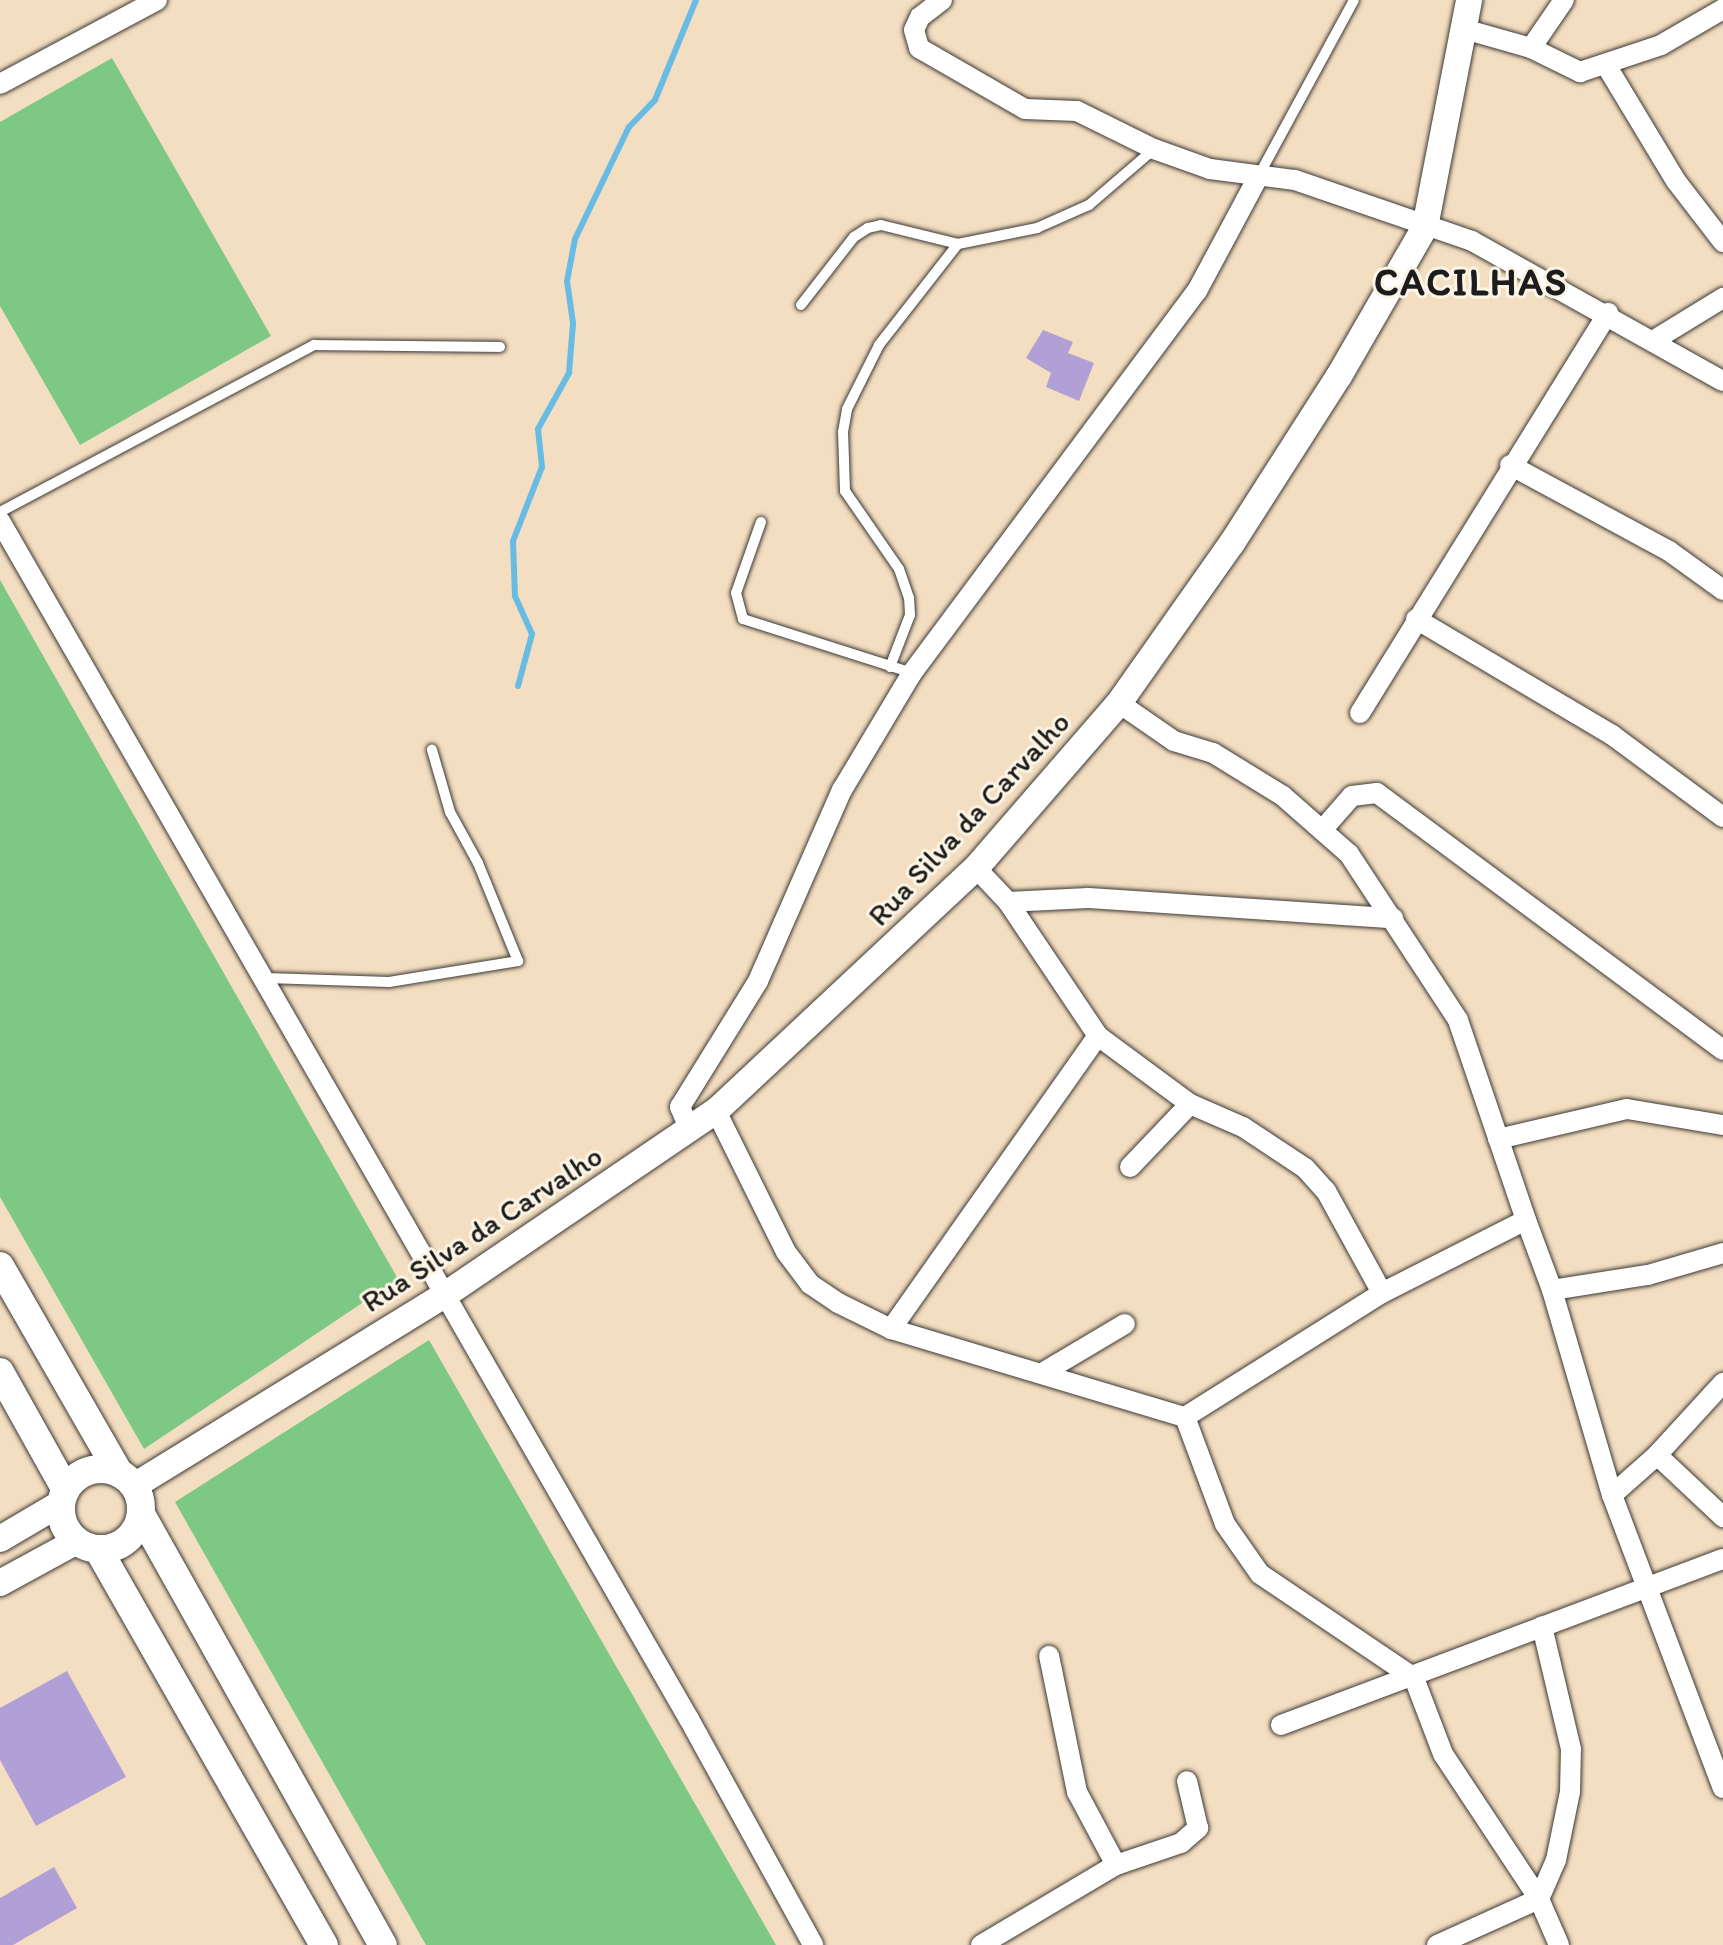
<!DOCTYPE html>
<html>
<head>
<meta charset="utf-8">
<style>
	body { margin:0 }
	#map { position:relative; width:1723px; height:1945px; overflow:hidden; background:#f4dec1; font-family:Itim,sans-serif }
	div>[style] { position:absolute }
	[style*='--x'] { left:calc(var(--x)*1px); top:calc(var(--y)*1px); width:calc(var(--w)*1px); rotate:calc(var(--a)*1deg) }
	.green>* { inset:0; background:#7ec886 }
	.stream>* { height:6px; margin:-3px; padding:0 3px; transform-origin:3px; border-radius:3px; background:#68bce4 }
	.building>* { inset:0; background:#b1a0d6 }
	.roads { filter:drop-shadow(0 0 2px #3c3935) drop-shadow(0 0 2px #3c3935) }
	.service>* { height:10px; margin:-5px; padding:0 5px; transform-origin:5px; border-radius:5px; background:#fff }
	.minor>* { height:20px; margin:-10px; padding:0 10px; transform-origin:10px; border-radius:10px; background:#fff }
	.tertiary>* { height:26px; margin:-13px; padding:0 13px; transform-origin:13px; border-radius:13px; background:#fff }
	.secondary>* { height:28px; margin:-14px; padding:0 14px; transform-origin:14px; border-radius:14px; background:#fff }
	.secondary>.ring { margin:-14px; padding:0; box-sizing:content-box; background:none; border:28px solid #fff; border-radius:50% }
	span { translate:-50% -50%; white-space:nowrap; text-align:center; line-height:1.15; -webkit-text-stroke:6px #fcf5e5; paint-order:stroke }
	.street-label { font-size:30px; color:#1c1c1c }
	.district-label { font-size:38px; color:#1c1c1c; font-weight:700; letter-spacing:2px }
</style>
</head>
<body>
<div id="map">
	<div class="green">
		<div style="clip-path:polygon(112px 58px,271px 336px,80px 445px,0 306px,0 122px)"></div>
		<div style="clip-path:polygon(0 580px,398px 1279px,144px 1449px,0 1197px)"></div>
		<div style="clip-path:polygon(429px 1340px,776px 1945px,426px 1945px,175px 1502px)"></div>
	</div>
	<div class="stream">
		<div style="--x:518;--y:686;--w:54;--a:-74.9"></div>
		<div style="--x:532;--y:634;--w:42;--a:-114.1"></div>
		<div style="--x:515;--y:596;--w:55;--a:-92.1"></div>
		<div style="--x:513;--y:541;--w:79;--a:-68.6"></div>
		<div style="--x:542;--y:467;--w:38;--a:-96"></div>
		<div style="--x:538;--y:429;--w:64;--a:-61"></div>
		<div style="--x:569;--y:373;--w:50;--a:-85.4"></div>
		<div style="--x:573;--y:323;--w:42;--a:-98.1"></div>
		<div style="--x:567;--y:281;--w:43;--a:-79.2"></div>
		<div style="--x:575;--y:239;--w:124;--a:-64.3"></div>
		<div style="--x:629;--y:127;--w:37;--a:-46"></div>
		<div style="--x:655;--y:100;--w:108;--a:-67.7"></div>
	</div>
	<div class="building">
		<div style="clip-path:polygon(1043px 330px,1073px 342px,1068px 353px,1094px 363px,1079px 401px,1046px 387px,1051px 373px,1026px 358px)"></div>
		<div style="clip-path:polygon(67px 1671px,126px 1777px,36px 1826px,0 1760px,0 1708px)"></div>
		<div style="clip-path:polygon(54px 1867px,77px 1908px,13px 1945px,0 1945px,0 1898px)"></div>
	</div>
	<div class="roads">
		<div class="service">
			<div style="--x:1258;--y:177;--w:201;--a:-61.5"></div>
			<div style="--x:801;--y:305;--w:86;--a:-52.1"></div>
			<div style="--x:854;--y:237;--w:17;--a:-33"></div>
			<div style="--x:868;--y:228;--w:13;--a:-13"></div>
			<div style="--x:881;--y:225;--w:79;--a:13.9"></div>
			<div style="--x:958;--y:244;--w:81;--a:-11.4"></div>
			<div style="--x:1037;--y:228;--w:57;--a:-23.9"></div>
			<div style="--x:1089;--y:205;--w:86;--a:-40.7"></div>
			<div style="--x:0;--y:512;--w:356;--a:-28"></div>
			<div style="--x:314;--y:345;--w:186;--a:0.6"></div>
			<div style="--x:761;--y:522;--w:75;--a:109.4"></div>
			<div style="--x:736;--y:593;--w:27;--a:75"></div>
			<div style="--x:743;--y:619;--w:177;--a:17.7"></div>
			<div style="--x:890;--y:667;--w:56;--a:-69"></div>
			<div style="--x:910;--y:615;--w:17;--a:-93"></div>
			<div style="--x:909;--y:598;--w:31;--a:-109"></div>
			<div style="--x:899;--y:569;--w:95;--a:-124.7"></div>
			<div style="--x:845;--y:491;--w:59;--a:-91.9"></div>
			<div style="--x:843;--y:432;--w:23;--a:-80"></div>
			<div style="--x:847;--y:409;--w:72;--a:-63.4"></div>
			<div style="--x:879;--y:345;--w:128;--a:-52"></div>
			<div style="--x:266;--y:978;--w:123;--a:1.9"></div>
			<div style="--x:389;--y:982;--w:131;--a:-9.2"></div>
			<div style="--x:518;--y:961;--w:106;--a:-112.2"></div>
			<div style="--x:478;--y:863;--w:58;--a:-118.8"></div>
			<div style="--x:450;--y:812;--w:65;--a:-106.2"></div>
		</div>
		<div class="minor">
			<div style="--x:942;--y:0;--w:28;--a:142"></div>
			<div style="--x:920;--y:17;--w:14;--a:115"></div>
			<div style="--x:914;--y:30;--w:19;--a:74"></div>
			<div style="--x:919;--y:48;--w:122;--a:29.9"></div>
			<div style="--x:1025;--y:109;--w:52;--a:2.2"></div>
			<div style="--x:1077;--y:111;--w:86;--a:26.3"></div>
			<div style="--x:1154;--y:149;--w:59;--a:19.7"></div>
			<div style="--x:1210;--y:169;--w:86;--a:7.4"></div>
			<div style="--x:1295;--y:180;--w:187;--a:19"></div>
			<div style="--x:1472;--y:241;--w:287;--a:29.2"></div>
			<div style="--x:1464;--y:29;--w:70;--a:15.8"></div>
			<div style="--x:1531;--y:48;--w:55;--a:26.1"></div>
			<div style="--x:1580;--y:72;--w:85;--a:-18.4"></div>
			<div style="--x:1661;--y:45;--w:72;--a:-30.1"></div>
			<div style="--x:1531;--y:48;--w:58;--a:-55.5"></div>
			<div style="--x:1606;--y:65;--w:135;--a:58.9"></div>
			<div style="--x:1676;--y:181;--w:77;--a:52.4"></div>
			<div style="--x:0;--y:84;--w:178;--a:-28.1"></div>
			<div style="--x:1656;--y:339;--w:79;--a:-31.5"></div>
			<div style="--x:1510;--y:465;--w:181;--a:28.4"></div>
			<div style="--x:1669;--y:551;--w:67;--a:35.8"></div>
			<div style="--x:0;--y:521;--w:1382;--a:60.1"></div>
			<div style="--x:689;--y:1719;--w:258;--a:61.2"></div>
			<div style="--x:1416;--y:619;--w:228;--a:30.6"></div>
			<div style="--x:1612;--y:735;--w:138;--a:36.5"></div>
			<div style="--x:1360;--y:713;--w:471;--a:-58.2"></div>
			<div style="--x:1323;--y:829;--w:44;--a:-48.7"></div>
			<div style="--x:1352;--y:796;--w:25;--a:-7"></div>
			<div style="--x:1377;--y:793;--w:431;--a:36.6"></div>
			<div style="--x:976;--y:868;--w:47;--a:46.7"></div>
			<div style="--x:1008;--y:902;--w:161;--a:56.1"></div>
			<div style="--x:1098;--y:1036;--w:114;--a:36.5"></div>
			<div style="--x:1190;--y:1104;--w:58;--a:23.5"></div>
			<div style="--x:1243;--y:1127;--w:74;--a:33.5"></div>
			<div style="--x:1305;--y:1168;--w:31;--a:48"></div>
			<div style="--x:1326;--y:1191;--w:116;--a:61.2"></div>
			<div style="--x:1008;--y:902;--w:80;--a:-2.9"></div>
			<div style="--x:1088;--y:898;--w:306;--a:3.8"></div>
			<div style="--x:716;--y:1111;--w:157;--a:63.6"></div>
			<div style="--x:786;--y:1252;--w:40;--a:53"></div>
			<div style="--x:810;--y:1284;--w:34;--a:34"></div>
			<div style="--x:838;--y:1303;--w:59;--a:26.1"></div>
			<div style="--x:891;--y:1329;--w:307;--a:16.7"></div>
			<div style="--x:1185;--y:1417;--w:233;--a:-32.2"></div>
			<div style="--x:1382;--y:1293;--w:161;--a:-26.9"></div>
			<div style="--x:1526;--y:1220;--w:211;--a:-108.8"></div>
			<div style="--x:1458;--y:1020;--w:199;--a:-123.3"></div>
			<div style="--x:1349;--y:854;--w:88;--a:-138.7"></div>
			<div style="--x:1283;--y:796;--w:82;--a:-148.4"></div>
			<div style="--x:1213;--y:753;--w:41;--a:-162.9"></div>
			<div style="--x:1174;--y:741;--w:67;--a:-145.4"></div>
			<div style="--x:689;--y:1128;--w:23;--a:-113"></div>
			<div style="--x:680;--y:1107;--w:148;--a:-58.2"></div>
			<div style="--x:758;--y:981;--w:209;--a:-66.3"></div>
			<div style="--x:842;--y:790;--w:136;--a:-59.1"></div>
			<div style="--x:912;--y:673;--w:477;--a:-53.3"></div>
			<div style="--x:1197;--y:291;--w:127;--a:-61.8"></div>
			<div style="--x:1498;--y:1139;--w:132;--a:-13.1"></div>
			<div style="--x:1627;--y:1109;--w:97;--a:9.5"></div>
			<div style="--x:1130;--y:1167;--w:87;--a:-46.4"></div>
			<div style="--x:1526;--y:1220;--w:75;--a:69.6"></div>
			<div style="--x:1552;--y:1290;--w:214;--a:73.7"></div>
			<div style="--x:1612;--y:1495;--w:313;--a:69.3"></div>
			<div style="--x:1552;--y:1290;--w:97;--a:-8.9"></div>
			<div style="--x:1648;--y:1275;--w:78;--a:-16.3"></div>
			<div style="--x:891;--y:1329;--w:359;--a:-54.8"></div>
			<div style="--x:1044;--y:1372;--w:94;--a:-30.7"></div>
			<div style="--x:1185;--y:1417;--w:114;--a:69.5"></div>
			<div style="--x:1225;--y:1524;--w:61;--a:55"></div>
			<div style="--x:1260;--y:1574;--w:186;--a:34"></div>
			<div style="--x:1414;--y:1678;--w:81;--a:69.1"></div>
			<div style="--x:1443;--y:1754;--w:174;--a:56.5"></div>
			<div style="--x:1539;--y:1899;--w:50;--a:66.5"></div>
			<div style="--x:1657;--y:1455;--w:91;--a:43.2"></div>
			<div style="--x:1612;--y:1495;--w:60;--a:-41.6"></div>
			<div style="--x:1657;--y:1455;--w:98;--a:-47.5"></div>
			<div style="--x:1281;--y:1725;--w:472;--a:-20.6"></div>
			<div style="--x:1116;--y:1865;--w:69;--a:-18.7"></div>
			<div style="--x:1181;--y:1843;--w:23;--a:-41"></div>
			<div style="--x:1198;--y:1828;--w:48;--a:-103.2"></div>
			<div style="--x:981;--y:1945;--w:157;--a:-30.7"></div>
			<div style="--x:1116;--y:1865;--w:83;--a:-118.1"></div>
			<div style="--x:1077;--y:1792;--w:139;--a:-101.6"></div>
			<div style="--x:1437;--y:1945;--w:112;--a:-24.3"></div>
			<div style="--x:1539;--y:1899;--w:43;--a:-66.4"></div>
			<div style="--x:1556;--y:1860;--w:69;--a:-78.4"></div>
			<div style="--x:1570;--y:1792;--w:43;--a:-88.7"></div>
			<div style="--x:1571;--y:1749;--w:126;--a:-103.3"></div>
		</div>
		<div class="tertiary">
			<div style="--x:134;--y:1486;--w:365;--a:-31.6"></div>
			<div style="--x:445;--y:1295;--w:328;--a:-34.2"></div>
			<div style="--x:716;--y:1111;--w:356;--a:-43.1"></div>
			<div style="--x:976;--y:868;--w:218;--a:-49.1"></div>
			<div style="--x:1119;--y:703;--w:196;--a:-54.8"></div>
			<div style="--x:1232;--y:543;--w:198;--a:-57.4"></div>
			<div style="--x:1339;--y:376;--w:172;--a:-60"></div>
			<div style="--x:1425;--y:227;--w:231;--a:-79"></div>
			<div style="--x:0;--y:1539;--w:71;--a:-30.5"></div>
			<div style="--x:0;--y:1583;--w:88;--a:-28.6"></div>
		</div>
		<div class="secondary">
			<div style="--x:0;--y:1266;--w:239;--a:60.1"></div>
			<div style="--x:0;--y:1372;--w:135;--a:60.8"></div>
			<div class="ring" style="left:61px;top:1469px;width:52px;height:52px"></div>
			<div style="--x:141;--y:1514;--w:494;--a:60.7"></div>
			<div style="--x:98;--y:1549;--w:456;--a:60.3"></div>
		</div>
	</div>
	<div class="street-label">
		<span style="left:969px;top:819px;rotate:-47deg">Rua Silva da Carvalho</span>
		<span style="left:482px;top:1229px;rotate:-33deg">Rua Silva da Carvalho</span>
	</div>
	<div class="district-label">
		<span style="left:1471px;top:283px">CACILHAS</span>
	</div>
</div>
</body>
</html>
